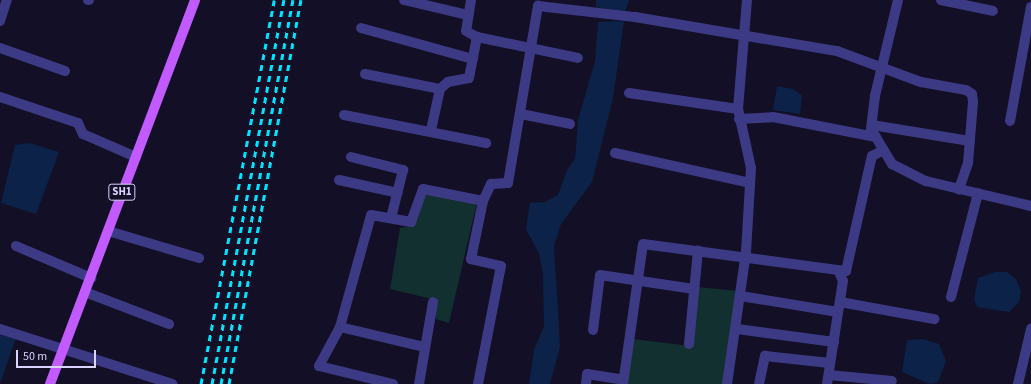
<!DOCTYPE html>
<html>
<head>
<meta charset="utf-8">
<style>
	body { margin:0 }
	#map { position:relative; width:1031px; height:384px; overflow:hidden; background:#130f26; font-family:"Source Sans 3",sans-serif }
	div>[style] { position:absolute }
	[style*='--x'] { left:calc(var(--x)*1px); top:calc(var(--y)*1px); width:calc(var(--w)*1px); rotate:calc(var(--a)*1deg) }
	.green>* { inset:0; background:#12302f }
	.water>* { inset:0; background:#0c2248 }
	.street>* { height:10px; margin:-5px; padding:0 5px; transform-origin:5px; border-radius:5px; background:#3d3a85 }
	.primary>* { height:10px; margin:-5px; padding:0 5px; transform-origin:5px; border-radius:5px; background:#c25bff }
	.rail>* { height:3px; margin-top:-1.5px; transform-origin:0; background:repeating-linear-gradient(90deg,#00e5ff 0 6px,transparent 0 11px) }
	span { translate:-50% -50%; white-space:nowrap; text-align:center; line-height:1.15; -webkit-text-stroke:3.5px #130f26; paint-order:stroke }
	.shield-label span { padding:1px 3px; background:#130f26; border:1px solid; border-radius:3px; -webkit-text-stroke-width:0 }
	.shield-label { font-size:11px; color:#d9d4ff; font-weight:700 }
	.scale { position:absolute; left:16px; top:350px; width:80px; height:18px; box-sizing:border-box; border:2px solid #d9d4ff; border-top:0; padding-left:5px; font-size:12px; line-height:14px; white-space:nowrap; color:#d9d4ff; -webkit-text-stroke:3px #130f26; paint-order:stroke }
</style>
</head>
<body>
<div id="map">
	<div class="green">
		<div style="clip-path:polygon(427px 193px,477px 202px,449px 323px,436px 319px,436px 300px,390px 289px,400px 228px,414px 225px)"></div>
		<div style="clip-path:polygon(697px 287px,737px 291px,723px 384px,626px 384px,633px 339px,690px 346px)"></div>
	</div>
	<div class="water">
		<div style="clip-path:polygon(596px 0,629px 0,625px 12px,596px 7px)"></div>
		<div style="clip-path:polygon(624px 21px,613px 98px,592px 182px,561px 224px,554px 246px,560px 346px,550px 384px,529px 384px,534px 350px,544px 326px,543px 274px,539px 254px,526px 229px,530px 203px,545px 202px,558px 195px,567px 170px,575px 159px,578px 120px,595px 61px,598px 22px)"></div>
		<div style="clip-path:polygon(777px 86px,793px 89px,802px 95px,800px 114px,773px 110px)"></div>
		<div style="clip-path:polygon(30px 143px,59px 152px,36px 214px,1px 203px,15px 145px)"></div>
		<div style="clip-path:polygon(995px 272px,1007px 272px,1016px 279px,1021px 291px,1019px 302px,1009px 312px,977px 307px,974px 299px,978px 278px)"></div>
		<div style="clip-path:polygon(0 331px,17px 335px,0 384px)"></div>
		<div style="clip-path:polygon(923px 339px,939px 344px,946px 361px,938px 382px,930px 384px,902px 372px,907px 340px)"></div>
	</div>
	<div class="street">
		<div style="--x:88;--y:0;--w:1;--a:0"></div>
		<div style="--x:404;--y:0;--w:66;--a:13.2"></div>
		<div style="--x:471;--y:0;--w:31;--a:99"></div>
		<div style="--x:466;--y:31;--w:13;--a:29"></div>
		<div style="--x:477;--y:37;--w:103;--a:11.7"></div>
		<div style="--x:898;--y:0;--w:99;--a:103.5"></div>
		<div style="--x:875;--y:96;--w:33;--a:97"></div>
		<div style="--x:871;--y:129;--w:41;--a:59"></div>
		<div style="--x:892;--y:164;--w:38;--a:27"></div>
		<div style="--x:926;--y:181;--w:108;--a:13.4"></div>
		<div style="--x:941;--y:0;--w:53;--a:11.9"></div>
		<div style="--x:0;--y:21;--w:22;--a:-72"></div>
		<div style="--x:361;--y:28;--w:116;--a:15.5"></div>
		<div style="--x:0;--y:48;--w:69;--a:19.5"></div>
		<div style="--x:365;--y:74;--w:76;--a:11.3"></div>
		<div style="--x:629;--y:93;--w:110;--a:8.4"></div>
		<div style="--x:0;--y:97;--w:82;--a:18.4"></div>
		<div style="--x:78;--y:123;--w:12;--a:66"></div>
		<div style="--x:83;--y:134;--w:58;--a:23.5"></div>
		<div style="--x:521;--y:114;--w:50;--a:11.5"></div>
		<div style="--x:344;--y:115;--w:145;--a:11.2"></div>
		<div style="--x:739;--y:119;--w:34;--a:-3"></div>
		<div style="--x:773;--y:117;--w:105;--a:11"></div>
		<div style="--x:1010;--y:121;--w:116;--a:-79.6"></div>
		<div style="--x:872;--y:125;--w:99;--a:9.3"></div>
		<div style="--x:431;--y:130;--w:42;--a:-77.6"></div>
		<div style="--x:440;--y:89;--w:11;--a:-41"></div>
		<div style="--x:448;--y:82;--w:21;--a:-11"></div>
		<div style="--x:469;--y:78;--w:42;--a:-79"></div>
		<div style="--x:615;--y:153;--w:138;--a:12.5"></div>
		<div style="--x:351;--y:157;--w:54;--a:14"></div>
		<div style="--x:403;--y:170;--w:49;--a:104"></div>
		<div style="--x:339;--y:180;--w:60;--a:12.4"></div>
		<div style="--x:108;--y:231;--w:95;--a:16.5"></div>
		<div style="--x:16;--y:246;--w:82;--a:23.1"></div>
		<div style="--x:85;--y:292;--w:90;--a:20.9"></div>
		<div style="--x:741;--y:296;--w:98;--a:9.4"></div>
		<div style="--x:951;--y:297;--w:107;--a:-75.4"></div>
		<div style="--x:840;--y:302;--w:96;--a:10.3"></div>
		<div style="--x:340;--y:327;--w:116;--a:-74.5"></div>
		<div style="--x:371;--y:215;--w:41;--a:9.9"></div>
		<div style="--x:411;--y:222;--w:35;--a:-70"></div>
		<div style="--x:423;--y:189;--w:61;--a:11.3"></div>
		<div style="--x:0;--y:329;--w:181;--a:17.7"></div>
		<div style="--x:737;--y:329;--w:98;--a:7.6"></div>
		<div style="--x:593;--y:330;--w:55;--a:-82.7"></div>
		<div style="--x:600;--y:275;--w:95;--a:8.5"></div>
		<div style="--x:689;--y:344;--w:94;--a:-84.5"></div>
		<div style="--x:829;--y:375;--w:63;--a:5.4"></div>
		<div style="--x:393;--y:384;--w:76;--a:-166.3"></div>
		<div style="--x:319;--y:366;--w:44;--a:-61.7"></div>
		<div style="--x:340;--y:327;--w:86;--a:13.4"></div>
		<div style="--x:419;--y:384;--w:83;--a:-80.3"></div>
		<div style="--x:478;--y:384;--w:120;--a:-79"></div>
		<div style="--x:501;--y:266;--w:31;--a:-167"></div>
		<div style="--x:471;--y:259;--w:59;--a:-78.3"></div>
		<div style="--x:483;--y:201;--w:19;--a:-65"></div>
		<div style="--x:491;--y:184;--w:17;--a:-3"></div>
		<div style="--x:508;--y:183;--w:180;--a:-80.4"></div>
		<div style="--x:538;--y:6;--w:98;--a:6.5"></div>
		<div style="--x:635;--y:17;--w:205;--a:9.6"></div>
		<div style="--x:837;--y:51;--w:90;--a:20.3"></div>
		<div style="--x:921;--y:82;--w:46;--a:10.1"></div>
		<div style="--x:966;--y:90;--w:7;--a:34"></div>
		<div style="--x:972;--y:94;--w:8;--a:83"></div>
		<div style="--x:973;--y:102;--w:61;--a:94.7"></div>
		<div style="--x:968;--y:163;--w:28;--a:109"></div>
		<div style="--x:586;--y:384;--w:10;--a:-84"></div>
		<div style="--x:587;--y:374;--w:37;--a:9"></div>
		<div style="--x:623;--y:384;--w:141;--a:-81.9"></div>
		<div style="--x:643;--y:244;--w:205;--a:7.6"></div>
		<div style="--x:846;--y:271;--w:118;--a:-77.3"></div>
		<div style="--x:872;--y:156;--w:13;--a:-27"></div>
		<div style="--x:727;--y:384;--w:133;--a:-81.8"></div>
		<div style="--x:746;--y:252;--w:84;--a:-86.6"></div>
		<div style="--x:751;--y:168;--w:60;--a:-102.4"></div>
		<div style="--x:738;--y:109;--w:109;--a:-85.3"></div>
		<div style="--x:759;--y:384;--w:29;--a:-78"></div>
		<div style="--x:765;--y:356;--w:65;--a:6.1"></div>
		<div style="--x:827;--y:384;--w:104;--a:-81.2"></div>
		<div style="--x:843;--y:281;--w:12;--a:-114"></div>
		<div style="--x:1018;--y:384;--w:57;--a:-76.7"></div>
	</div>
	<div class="primary">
		<div style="--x:50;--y:384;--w:410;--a:-69.3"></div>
	</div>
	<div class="rail">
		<div style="--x:201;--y:384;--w:391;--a:-79.2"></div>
		<div style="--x:212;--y:384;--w:391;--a:-79.4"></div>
		<div style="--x:221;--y:384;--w:391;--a:-79.4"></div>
		<div style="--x:229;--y:384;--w:391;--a:-79.4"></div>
	</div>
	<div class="shield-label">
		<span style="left:122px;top:192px">SH1</span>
	</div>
	<div class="scale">50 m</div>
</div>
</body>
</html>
